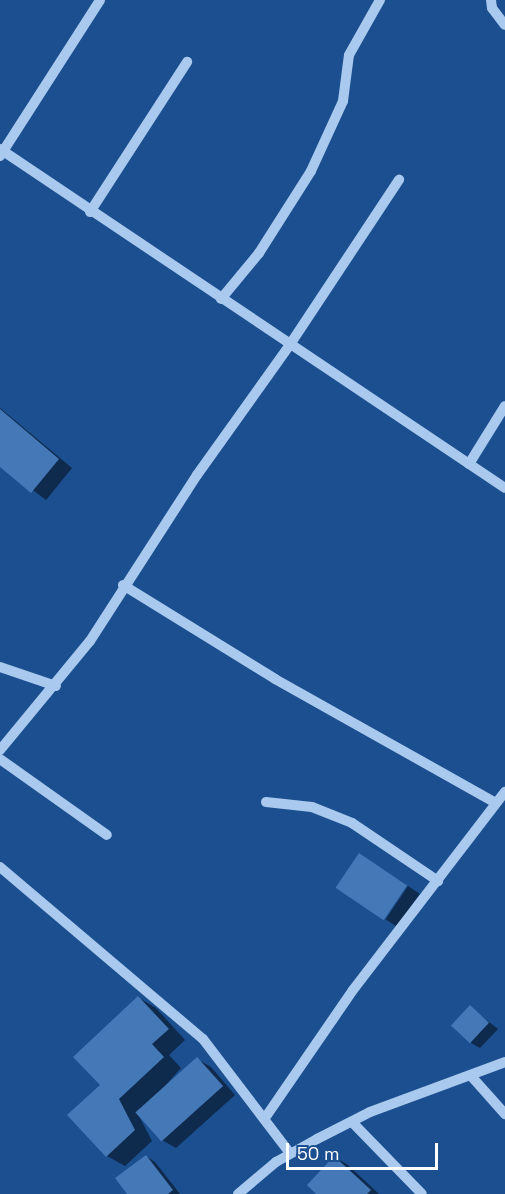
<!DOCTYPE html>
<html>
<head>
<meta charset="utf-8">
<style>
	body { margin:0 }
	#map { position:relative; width:505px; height:1194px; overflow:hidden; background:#1b4f8f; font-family:"Space Grotesk",sans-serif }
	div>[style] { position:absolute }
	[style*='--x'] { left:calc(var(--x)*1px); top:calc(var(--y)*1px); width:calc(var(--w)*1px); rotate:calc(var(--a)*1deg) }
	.shadow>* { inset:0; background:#0007; transform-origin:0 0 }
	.building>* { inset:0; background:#4478b7; transform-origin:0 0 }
	.minor>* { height:10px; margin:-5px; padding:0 5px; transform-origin:5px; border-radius:5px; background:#a9c9ee }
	span { translate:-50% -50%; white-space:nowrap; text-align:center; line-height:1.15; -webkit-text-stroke:4.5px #1b4f8f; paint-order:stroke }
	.scale { position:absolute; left:286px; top:1143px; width:152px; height:27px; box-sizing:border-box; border:3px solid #fff; border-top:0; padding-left:8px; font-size:18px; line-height:21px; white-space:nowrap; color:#fff; -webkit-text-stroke:4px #1b4f8f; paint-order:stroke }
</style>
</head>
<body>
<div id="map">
	<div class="shadow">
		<div style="clip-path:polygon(0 408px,72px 468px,46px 500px,0 465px)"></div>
		<div style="left:408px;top:886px;width:14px;height:40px;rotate:34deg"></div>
		<div style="clip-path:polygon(139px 998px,156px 1008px,185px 1040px,169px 1055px,181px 1068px,156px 1096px,197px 1059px,211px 1067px,235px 1095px,176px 1148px,162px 1140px,139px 1116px,152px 1141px,125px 1166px,107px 1156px,102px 1085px)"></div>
		<div style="clip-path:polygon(470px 1007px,498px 1029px,480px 1048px,471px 1043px)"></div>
		<div style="clip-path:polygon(146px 1156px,155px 1162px,180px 1194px,129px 1194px)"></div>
		<div style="clip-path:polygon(335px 1157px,348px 1165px,379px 1194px,319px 1194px)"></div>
	</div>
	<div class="building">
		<div style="clip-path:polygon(0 409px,59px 459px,31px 493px,0 467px)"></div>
		<div style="left:359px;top:853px;width:58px;height:42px;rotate:34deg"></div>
		<div style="clip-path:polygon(138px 996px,169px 1029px,152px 1044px,164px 1057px,119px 1099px,135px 1130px,106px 1157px,67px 1115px,100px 1085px,73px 1057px)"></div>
		<div style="left:470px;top:1005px;width:26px;height:28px;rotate:43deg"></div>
		<div style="left:197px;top:1057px;width:39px;height:83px;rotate:48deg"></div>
		<div style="clip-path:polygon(146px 1155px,173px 1190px,168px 1194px,127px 1194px,115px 1178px)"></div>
		<div style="clip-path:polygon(334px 1156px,371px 1190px,367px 1194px,316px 1194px,307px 1185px)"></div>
	</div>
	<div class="minor">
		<div style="--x:491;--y:0;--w:8;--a:83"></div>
		<div style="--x:492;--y:8;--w:21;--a:53"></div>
		<div style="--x:0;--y:149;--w:608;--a:33.87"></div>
		<div style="--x:0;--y:156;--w:185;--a:-57.3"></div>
		<div style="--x:90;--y:212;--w:179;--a:-57.1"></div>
		<div style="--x:221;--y:299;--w:60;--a:-50.4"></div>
		<div style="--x:259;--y:253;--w:97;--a:-57.6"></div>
		<div style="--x:311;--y:171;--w:77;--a:-65.4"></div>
		<div style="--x:343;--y:101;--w:46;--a:-82.6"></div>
		<div style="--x:349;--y:55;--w:63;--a:-60.6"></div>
		<div style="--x:469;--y:464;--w:68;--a:-58.2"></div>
		<div style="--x:123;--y:585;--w:179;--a:31.7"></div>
		<div style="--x:275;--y:679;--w:253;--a:29.3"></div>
		<div style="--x:0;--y:667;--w:59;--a:18.7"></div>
		<div style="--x:0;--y:750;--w:141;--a:-50.5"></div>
		<div style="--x:90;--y:641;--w:197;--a:-57.2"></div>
		<div style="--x:197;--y:475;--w:162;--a:-54.5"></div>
		<div style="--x:291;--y:343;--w:196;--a:-56.5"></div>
		<div style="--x:0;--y:759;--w:131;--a:35.4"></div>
		<div style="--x:266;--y:802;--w:46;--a:6.2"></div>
		<div style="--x:312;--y:807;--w:43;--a:21.8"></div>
		<div style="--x:352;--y:823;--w:104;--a:34"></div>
		<div style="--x:0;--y:867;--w:266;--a:40.3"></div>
		<div style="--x:203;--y:1039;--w:143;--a:52.7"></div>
		<div style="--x:472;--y:1077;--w:50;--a:48.3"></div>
		<div style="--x:265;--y:1118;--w:155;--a:-55.5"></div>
		<div style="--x:353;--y:990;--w:250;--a:-52.5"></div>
		<div style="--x:352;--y:1122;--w:100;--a:45.8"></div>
		<div style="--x:238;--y:1194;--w:50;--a:-40.1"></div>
		<div style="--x:276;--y:1162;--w:47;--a:-29.3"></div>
		<div style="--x:317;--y:1139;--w:59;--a:-27"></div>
		<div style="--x:370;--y:1112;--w:144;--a:-20.3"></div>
	</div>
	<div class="scale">50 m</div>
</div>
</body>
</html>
